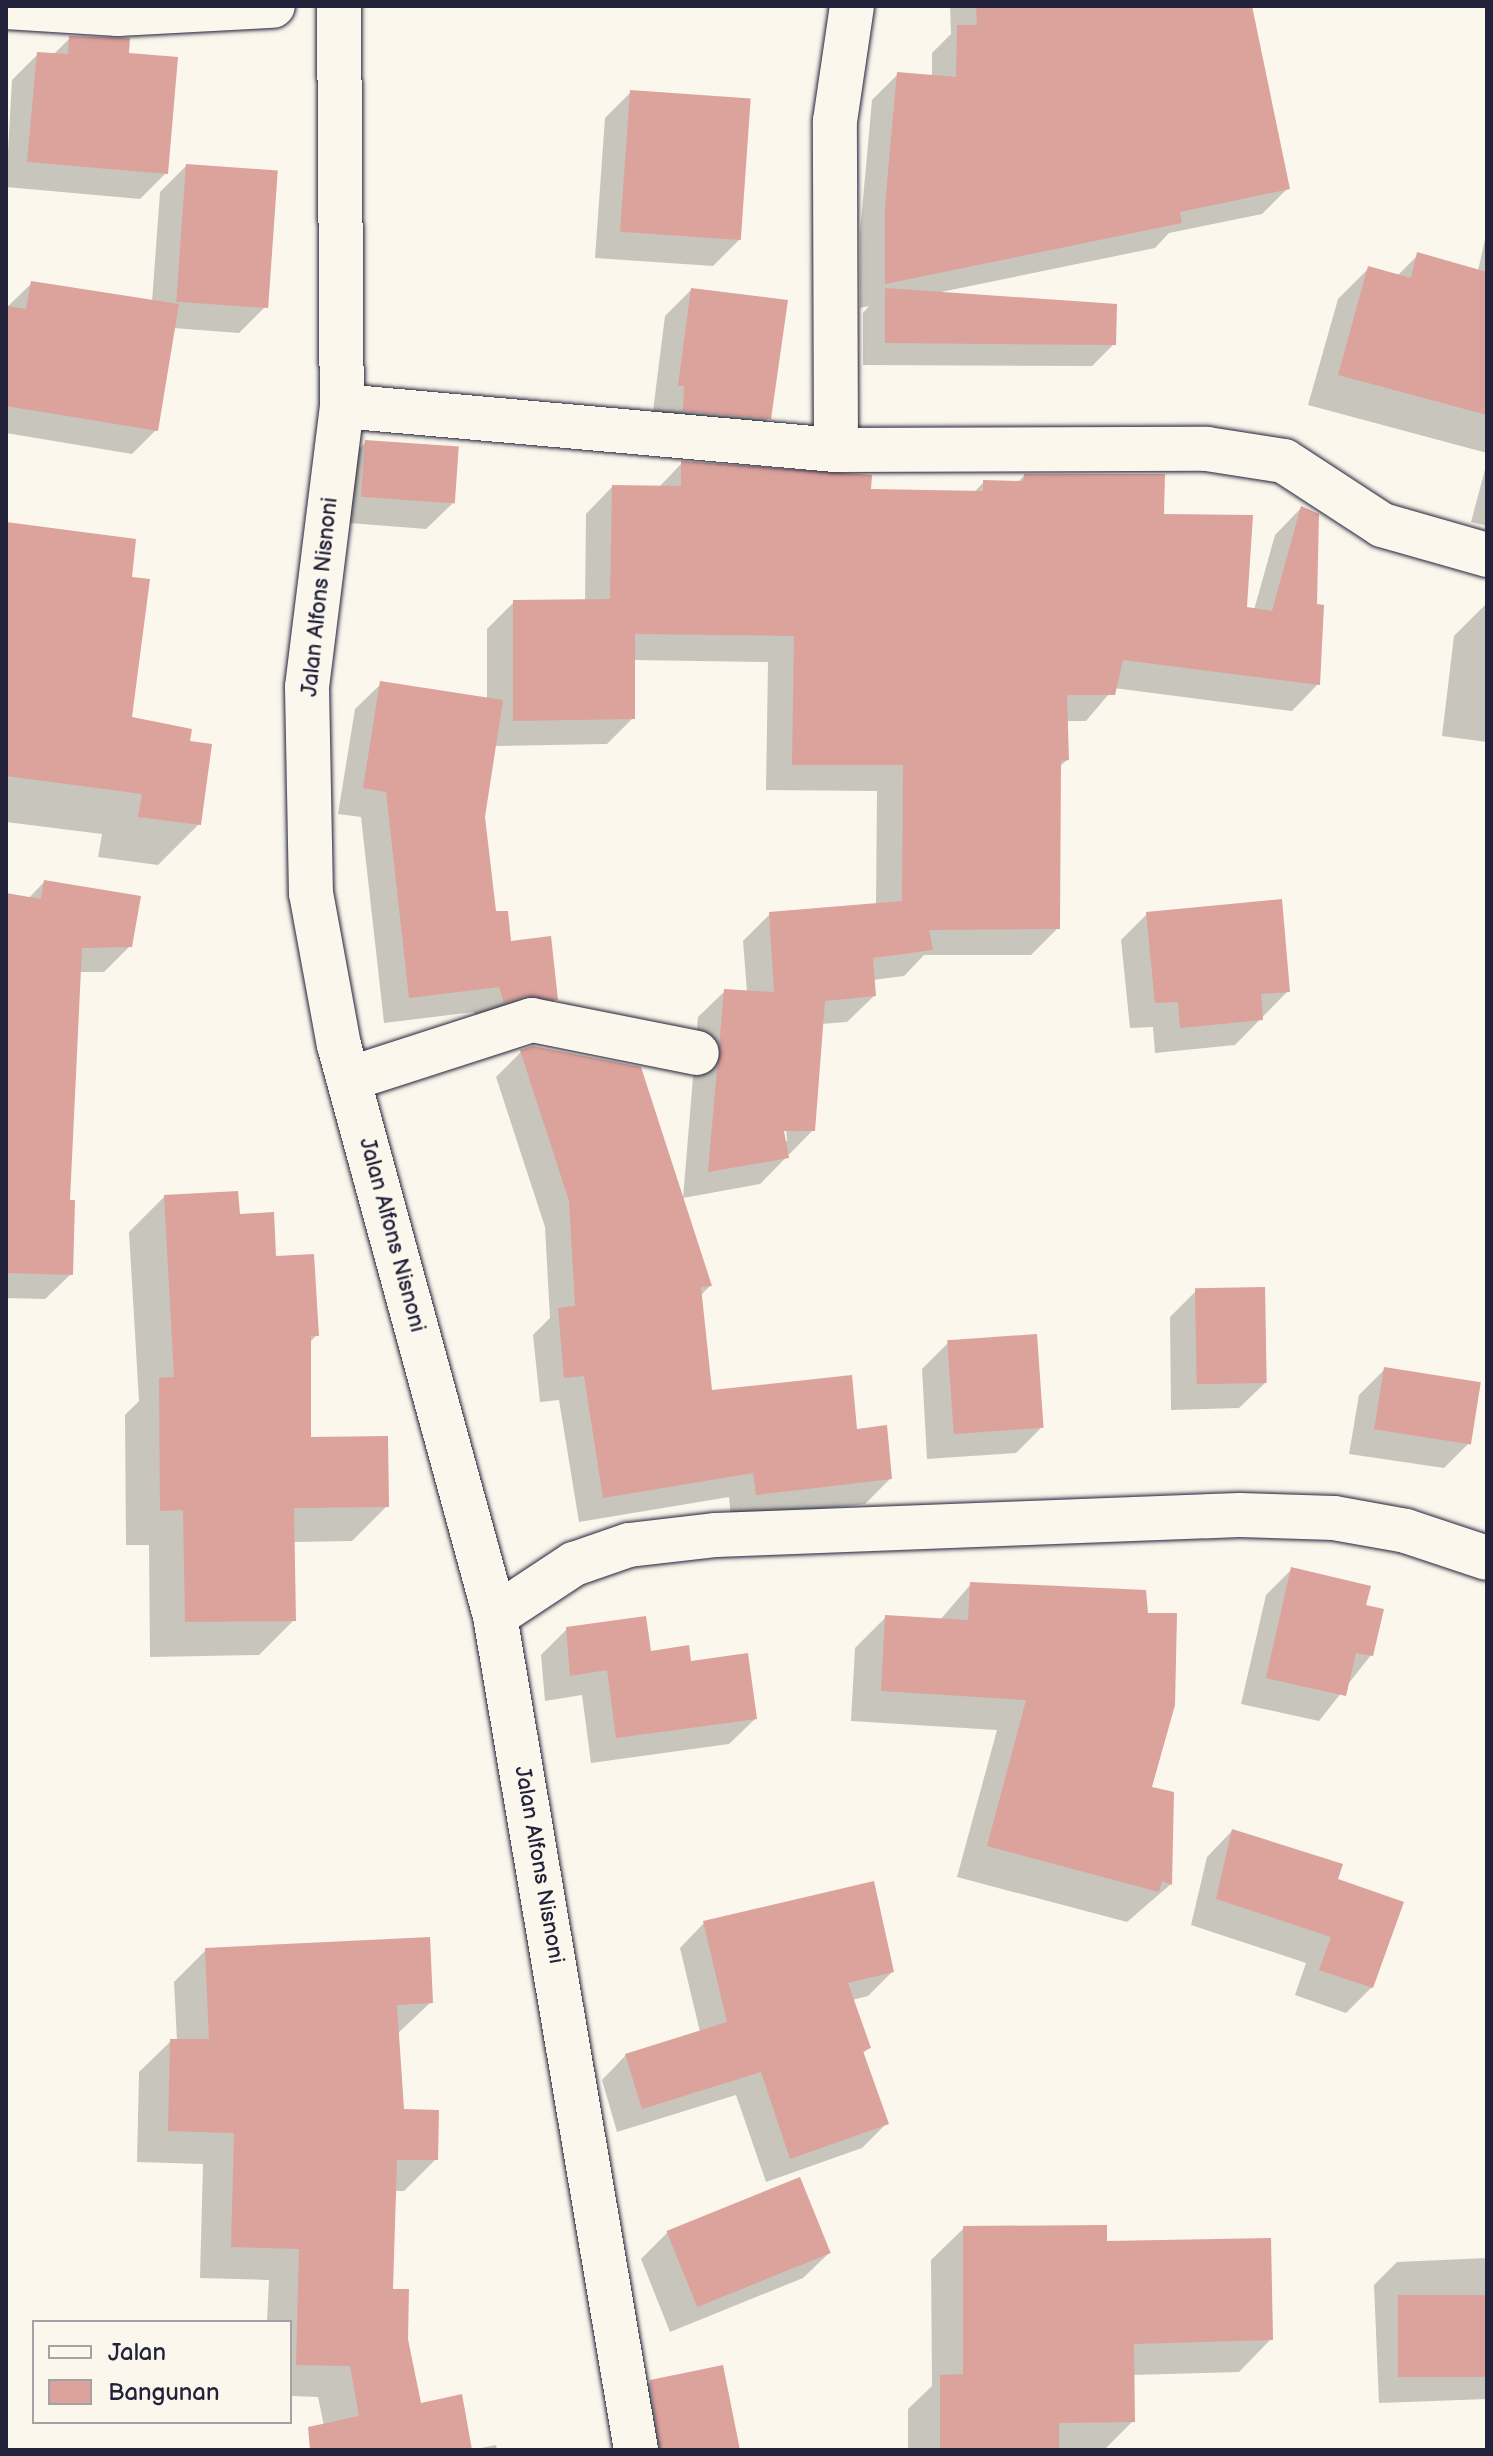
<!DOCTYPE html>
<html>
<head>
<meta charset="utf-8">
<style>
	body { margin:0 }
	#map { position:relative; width:1493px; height:2456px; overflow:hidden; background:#fbf7ec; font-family:"Balsamiq Sans",sans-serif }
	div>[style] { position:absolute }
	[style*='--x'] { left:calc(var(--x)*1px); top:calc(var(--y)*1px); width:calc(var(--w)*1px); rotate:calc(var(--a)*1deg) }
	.shadow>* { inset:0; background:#0003 }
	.building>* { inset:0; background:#dca29c; transform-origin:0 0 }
	.roads { filter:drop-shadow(0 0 2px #22223b) drop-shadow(0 0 2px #22223b) }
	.street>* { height:44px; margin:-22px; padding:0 22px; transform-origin:22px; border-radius:22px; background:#fbf7ec }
	.secondary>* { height:44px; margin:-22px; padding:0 22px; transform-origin:22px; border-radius:22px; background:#fbf7ec }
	span { translate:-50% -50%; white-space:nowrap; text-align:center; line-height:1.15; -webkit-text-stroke:8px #fbf7ec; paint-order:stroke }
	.street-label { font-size:22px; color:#22223b }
	.frame { position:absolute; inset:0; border:8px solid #22223b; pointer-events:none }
	.legend { position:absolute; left:32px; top:2320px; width:260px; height:104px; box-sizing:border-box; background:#fbf7ec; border:2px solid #a4a2a5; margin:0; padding:10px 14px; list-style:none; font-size:24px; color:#22223b }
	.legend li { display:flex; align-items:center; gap:16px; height:40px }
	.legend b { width:40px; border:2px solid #a4a2a5 }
</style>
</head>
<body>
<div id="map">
	<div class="shadow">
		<div style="clip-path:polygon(950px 6px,1156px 6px,1288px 188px,1262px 214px,1169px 233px,1155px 248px,936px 293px,1114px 344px,1092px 366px,863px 365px,863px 313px,869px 306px,860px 308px,860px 232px,872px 100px,898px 74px,932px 77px,932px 53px,951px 34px)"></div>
		<div style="clip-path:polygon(70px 38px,127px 55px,166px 173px,140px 199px,6px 187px,12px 80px,38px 54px,53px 55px)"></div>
		<div style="clip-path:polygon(631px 92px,739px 240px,713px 266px,595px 258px,605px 118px)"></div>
		<div style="clip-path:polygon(186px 166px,265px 307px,239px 333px,173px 328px,156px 430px,132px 454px,6px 433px,6px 308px,32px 283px,152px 302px,160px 192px)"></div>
		<div style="clip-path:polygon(1487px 230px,1487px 453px,1308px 405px,1338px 299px,1369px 268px,1397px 276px,1418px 255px,1478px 271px)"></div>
		<div style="clip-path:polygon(691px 290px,769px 418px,743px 444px,658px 436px,659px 412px,653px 411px,665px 316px)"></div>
		<div style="clip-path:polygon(366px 442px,452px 504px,426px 529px,336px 522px,340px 468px)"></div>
		<div style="clip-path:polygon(1487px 462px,1487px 526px,1471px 522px)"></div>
		<div style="clip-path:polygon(evenodd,682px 463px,869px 491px,973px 493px,984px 482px,1018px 482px,1024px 476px,1162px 516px,1245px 608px,1254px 610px,1275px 535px,1301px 508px,1315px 606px,1318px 684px,1292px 711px,1114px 688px,1086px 721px,1066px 721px,1067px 760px,1058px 768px,1058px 928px,1031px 955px,924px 955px,904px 976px,873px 980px,874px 996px,847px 1022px,821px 1024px,813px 1130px,760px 1184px,683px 1198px,698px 1017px,725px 991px,747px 992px,743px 941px,770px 914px,876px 905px,877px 791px,766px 790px,768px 662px,633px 660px,633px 718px,607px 744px,494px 746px,483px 817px,494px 914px,509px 943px,556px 999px,530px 1025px,478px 1027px,474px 1012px,384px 1023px,361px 817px,338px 814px,355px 709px,381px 684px,487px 700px,487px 629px,514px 602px,585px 602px,586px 514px,612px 487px,658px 488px,682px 463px,784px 1098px,787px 1141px,784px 1141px,784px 1098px)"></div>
		<div style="clip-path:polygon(6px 524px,129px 578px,130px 718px,188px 743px,199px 824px,158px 865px,98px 857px,102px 834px,6px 822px)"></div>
		<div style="clip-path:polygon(1487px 603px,1487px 742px,1442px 736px,1454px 636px)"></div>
		<div style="clip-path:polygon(44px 882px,130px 946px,104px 972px,79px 972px,68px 1203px,71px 1274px,45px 1299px,6px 1298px,6px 895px,28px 899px)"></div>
		<div style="clip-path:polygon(1147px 914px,1288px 991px,1235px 1045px,1155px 1053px,1153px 1027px,1130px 1028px,1121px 940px)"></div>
		<div style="clip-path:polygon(521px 1052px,710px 1286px,700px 1296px,710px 1392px,855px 1431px,890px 1479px,865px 1504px,731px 1519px,729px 1497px,579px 1522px,559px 1400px,540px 1402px,533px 1335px,550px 1318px,545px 1227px,496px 1077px)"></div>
		<div style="clip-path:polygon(164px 1197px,238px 1216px,274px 1258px,317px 1335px,309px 1343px,309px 1439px,387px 1506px,352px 1541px,293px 1542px,294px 1620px,259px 1655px,150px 1657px,149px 1545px,126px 1545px,125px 1415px,139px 1401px,129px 1232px)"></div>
		<div style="clip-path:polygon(1196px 1291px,1265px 1383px,1239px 1408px,1171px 1410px,1170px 1317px)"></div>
		<div style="clip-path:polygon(948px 1343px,1042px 1427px,1016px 1453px,927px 1459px,922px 1369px)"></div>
		<div style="clip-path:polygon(1385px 1369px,1470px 1442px,1444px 1468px,1349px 1454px,1359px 1395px)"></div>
		<div style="clip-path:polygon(1292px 1569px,1364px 1606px,1371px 1655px,1319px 1721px,1241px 1704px,1266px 1595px)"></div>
		<div style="clip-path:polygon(971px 1584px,1149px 1788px,1171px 1884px,1127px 1922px,957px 1877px,997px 1730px,851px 1721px,855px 1648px,886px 1617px,940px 1620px)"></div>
		<div style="clip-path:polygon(567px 1629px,689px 1663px,755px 1719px,729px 1744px,591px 1763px,582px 1695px,545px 1701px,541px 1655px)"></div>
		<div style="clip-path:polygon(1232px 1831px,1335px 1880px,1372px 1987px,1346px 2013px,1295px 1995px,1306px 1963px,1191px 1925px,1207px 1857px)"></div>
		<div style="clip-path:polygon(704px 1923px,892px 1972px,868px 1996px,852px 2000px,869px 2048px,862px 2054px,886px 2124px,862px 2148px,766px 2182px,736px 2095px,617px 2132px,602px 2080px,626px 2055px,700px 2032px,680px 1948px)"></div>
		<div style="clip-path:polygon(206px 1950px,431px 2002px,397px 2034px,403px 2111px,436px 2159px,404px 2191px,394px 2191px,391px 2291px,419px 2405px,470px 2450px,329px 2450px,318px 2397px,290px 2396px,290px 2322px,267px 2322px,269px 2280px,200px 2278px,203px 2164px,137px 2162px,139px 2072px,171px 2041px,177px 2041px,174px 1982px)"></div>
		<div style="clip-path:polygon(964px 2228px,1271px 2339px,1239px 2372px,1132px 2375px,1133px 2421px,1104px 2450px,908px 2450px,908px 2409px,932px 2386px,931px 2260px)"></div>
		<div style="clip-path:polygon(667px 2233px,829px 2253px,803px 2278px,670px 2332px,641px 2259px)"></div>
		<div style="clip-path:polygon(1487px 2258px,1487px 2399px,1379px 2403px,1374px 2285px,1397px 2262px)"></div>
		<div style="clip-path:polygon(650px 2382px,738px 2450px,632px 2450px,625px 2408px)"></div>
		<div style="clip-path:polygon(496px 2445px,497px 2450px,471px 2450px)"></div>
	</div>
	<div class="building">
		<div style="clip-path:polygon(976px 6px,1252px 6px,1290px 189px,1180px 212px,1182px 223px,885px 284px,885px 205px,897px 72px,956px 77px,957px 25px,977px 25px)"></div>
		<div style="clip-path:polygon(69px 36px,130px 38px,129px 53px,178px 57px,168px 174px,27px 162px,37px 52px,68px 54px)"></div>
		<div style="left:630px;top:90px;width:121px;height:142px;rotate:4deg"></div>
		<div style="left:186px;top:164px;width:92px;height:138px;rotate:4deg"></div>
		<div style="clip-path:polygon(1417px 252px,1487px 272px,1487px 415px,1338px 375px,1368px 266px,1411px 278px)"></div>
		<div style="clip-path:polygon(31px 281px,179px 304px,158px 431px,6px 406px,6px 306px,26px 309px)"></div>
		<div style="clip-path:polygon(691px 288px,788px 300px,771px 419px,683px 411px,684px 386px,678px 386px)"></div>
		<div style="clip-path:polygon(885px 288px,1117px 304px,1116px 345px,885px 343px)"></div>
		<div style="left:365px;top:440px;width:94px;height:57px;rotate:4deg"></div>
		<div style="clip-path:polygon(681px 461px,872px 475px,871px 489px,983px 491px,983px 480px,1023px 481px,1024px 474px,1165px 474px,1164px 514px,1253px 515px,1247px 607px,1272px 611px,1301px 506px,1319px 514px,1317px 604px,1324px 605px,1320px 685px,1123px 660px,1115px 695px,1067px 695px,1069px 760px,1061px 761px,1060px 929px,929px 930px,933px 950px,873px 958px,876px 996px,825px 1001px,815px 1131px,784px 1131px,789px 1158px,708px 1172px,724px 989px,774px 992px,769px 912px,902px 901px,903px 765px,792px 765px,794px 636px,635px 634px,635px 719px,513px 721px,513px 600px,610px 599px,612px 485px,681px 486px)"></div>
		<div style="clip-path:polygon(6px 522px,136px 539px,132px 577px,150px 579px,132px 717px,192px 729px,190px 741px,212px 744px,201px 825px,138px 817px,142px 794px,6px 776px)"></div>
		<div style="clip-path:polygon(380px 681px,503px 700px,485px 817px,496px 911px,508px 911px,511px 941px,551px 936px,558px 1000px,525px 996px,504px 1003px,499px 987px,409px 998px,386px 792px,363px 788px)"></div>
		<div style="clip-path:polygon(44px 880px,141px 896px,132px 947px,82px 948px,70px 1200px,75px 1200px,73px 1275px,6px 1273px,6px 893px,41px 899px)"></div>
		<div style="clip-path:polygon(1282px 899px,1290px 992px,1261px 994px,1263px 1020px,1180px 1028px,1178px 1002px,1155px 1003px,1146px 912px)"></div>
		<div style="clip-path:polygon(533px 1046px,641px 1067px,712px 1286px,701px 1287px,712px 1390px,852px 1375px,857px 1429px,887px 1425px,892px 1479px,756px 1495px,753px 1473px,603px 1498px,584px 1376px,564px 1378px,558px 1308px,575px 1306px,569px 1201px,520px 1050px)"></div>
		<div style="clip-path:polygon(238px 1191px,240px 1214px,274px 1212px,276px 1256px,314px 1254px,319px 1336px,311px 1336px,311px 1437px,388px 1436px,389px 1507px,294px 1508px,296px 1621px,185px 1622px,183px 1510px,160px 1511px,159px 1378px,174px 1377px,164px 1195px)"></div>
		<div style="left:1265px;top:1287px;width:96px;height:70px;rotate:89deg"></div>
		<div style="left:1037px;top:1334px;width:94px;height:90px;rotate:86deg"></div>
		<div style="left:1384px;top:1367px;width:98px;height:63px;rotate:9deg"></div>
		<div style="clip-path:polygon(1291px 1567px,1371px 1586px,1366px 1605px,1384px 1609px,1373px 1656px,1356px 1653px,1346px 1696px,1266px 1678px)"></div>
		<div style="clip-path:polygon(970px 1582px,1146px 1590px,1148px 1613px,1177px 1613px,1175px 1705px,1152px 1787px,1174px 1792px,1172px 1885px,1162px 1881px,1159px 1892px,987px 1846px,1026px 1700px,881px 1691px,885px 1615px,968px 1620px)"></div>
		<div style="clip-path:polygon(646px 1616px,651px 1651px,689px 1645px,691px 1661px,748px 1653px,757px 1719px,616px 1738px,607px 1670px,570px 1676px,566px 1627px)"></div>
		<div style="clip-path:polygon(1232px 1829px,1343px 1864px,1338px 1879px,1404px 1902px,1373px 1988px,1319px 1970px,1331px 1937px,1216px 1899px)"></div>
		<div style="clip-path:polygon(874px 1881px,894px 1972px,848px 1983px,871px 2048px,863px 2051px,889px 2124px,790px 2159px,761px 2072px,642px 2109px,625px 2054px,727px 2022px,703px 1921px)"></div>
		<div style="clip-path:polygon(430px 1937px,433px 2003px,397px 2005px,404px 2109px,439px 2110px,438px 2160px,397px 2160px,393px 2289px,409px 2289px,408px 2339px,421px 2403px,462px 2394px,472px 2450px,310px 2450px,308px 2427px,359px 2416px,350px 2366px,296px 2365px,299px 2249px,231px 2247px,234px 2133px,168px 2131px,170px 2039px,209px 2039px,205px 1948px)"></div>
		<div style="left:800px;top:2177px;width:82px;height:144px;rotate:68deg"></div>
		<div style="clip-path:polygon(1107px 2225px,1107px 2241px,1271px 2238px,1273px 2340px,1134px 2344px,1135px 2422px,1059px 2423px,1059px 2450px,940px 2450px,940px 2375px,963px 2374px,963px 2226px)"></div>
		<div style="left:1487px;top:2295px;width:82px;height:89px;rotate:90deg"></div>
		<div style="clip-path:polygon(723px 2365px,740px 2450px,660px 2450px,650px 2380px)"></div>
	</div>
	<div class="roads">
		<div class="street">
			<div style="--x:6;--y:7;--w:112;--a:3.6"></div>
			<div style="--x:118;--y:14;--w:155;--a:-3"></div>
			<div style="--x:342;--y:406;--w:496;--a:5.1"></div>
			<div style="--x:836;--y:450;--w:371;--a:-0.2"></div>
			<div style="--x:1207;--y:449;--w:78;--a:8.9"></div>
			<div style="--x:1284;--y:461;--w:117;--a:33.1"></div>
			<div style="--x:1382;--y:525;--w:109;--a:15.9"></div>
			<div style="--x:836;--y:450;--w:329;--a:-90.2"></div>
			<div style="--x:835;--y:121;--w:116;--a:-81.6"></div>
			<div style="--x:349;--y:1079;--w:192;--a:-17.9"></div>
			<div style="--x:532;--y:1020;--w:168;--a:11.3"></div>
			<div style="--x:495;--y:1616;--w:95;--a:-33.4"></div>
			<div style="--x:574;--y:1564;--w:58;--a:-19.1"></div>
			<div style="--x:629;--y:1545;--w:88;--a:-6.6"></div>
			<div style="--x:716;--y:1535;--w:524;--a:-2.19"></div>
			<div style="--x:1240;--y:1515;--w:94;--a:1.8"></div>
			<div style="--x:1334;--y:1518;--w:73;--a:10.2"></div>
			<div style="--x:1406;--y:1531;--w:85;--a:18.4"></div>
		</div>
		<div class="secondary">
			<div style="--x:339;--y:6;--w:400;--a:89.6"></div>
			<div style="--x:342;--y:406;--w:283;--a:97.1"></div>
			<div style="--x:307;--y:687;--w:206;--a:88.9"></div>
			<div style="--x:311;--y:893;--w:155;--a:79.6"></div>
			<div style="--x:339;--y:1045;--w:592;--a:74.72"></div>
			<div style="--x:495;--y:1616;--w:846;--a:80.4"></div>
		</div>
	</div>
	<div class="street-label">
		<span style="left:320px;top:597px;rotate:-84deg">Jalan Alfons Nisnoni</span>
		<span style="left:392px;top:1235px;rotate:75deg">Jalan Alfons Nisnoni</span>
		<span style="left:539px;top:1865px;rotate:80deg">Jalan Alfons Nisnoni</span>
	</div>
	<div class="frame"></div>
	<ul class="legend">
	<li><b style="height:10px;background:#fbf7ec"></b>Jalan</li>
	<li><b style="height:22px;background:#dca29c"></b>Bangunan</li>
	</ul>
</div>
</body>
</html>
